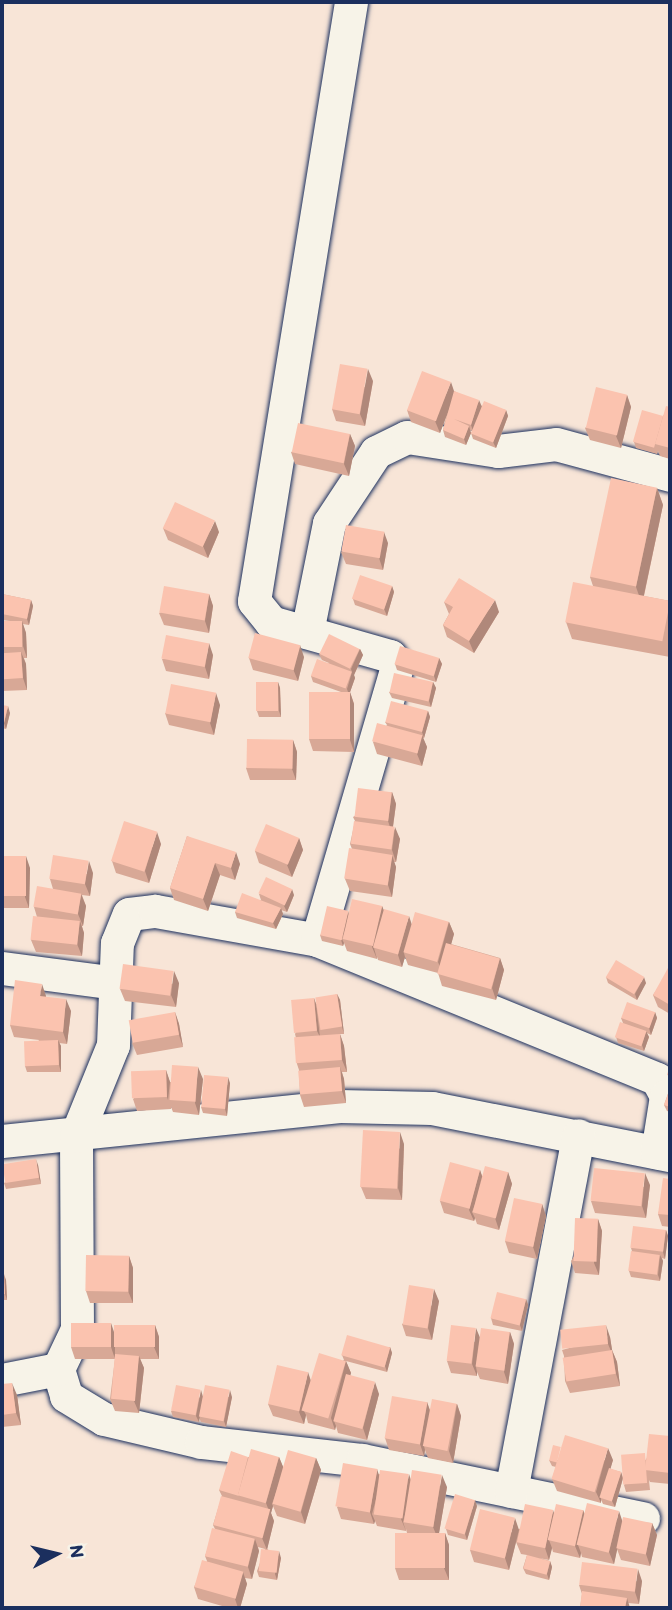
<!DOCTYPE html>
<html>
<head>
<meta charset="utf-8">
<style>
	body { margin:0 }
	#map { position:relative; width:672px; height:1610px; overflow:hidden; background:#f8e5d7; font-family:Itim,sans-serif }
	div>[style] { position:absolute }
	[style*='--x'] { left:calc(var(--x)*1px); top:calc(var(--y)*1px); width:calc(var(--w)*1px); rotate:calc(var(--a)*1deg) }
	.roads { filter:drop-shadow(0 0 2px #1b2f5e) drop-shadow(0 0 2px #1b2f5e) }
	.minor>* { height:33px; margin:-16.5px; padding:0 16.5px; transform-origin:16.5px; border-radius:16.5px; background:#f7f3e8 }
	.wall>* { inset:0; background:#d8a896 }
	.shaded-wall>* { inset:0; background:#b0887a }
	.building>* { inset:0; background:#fbc3af; transform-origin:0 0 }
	span { translate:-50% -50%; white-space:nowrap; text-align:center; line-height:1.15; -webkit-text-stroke:6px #f7f3e8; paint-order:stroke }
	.frame { position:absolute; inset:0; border:4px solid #1b2f5e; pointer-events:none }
	.north { position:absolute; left:21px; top:1519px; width:70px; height:70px; -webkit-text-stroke:5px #f7f3e8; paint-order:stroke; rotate:83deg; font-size:19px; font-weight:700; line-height:28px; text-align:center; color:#1b2f5e }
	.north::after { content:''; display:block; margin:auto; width:24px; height:32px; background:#1b2f5e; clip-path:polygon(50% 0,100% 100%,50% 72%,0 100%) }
</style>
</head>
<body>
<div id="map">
	<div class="roads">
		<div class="minor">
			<div style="--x:307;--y:632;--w:111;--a:-78.6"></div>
			<div style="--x:329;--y:523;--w:85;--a:-56.5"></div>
			<div style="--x:376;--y:452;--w:34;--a:-26"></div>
			<div style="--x:407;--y:437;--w:92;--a:8.7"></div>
			<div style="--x:498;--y:451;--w:58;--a:-6.9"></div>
			<div style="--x:556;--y:444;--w:118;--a:15.2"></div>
			<div style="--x:317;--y:940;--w:285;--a:-73.7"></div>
			<div style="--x:397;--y:666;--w:12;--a:-125"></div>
			<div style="--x:390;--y:656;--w:124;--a:-164.1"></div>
			<div style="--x:271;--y:622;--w:27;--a:-129"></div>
			<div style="--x:254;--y:601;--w:607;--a:-80.8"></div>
			<div style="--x:2;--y:968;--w:115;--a:7.5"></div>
			<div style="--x:2;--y:1141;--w:339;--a:-5.9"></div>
			<div style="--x:339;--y:1106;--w:93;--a:1.2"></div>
			<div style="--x:432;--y:1108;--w:243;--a:11.2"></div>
			<div style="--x:58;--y:1369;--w:28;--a:73"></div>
			<div style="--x:66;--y:1396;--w:44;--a:31.2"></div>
			<div style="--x:104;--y:1419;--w:100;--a:13.3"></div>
			<div style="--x:201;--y:1442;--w:162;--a:6.4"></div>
			<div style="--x:362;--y:1460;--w:287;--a:11.7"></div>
			<div style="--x:2;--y:1380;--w:57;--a:-11.1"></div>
			<div style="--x:58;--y:1369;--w:44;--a:-64.6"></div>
			<div style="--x:77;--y:1329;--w:193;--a:-90.3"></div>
			<div style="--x:76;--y:1136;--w:98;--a:-67.9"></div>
			<div style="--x:113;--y:1045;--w:102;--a:-87.8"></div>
			<div style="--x:117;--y:943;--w:31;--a:-68"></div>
			<div style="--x:129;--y:914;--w:26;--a:-7"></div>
			<div style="--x:155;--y:911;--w:165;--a:10.1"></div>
			<div style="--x:317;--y:940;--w:367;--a:22.2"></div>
			<div style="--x:657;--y:1079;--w:19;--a:62"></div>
			<div style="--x:666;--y:1096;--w:57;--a:99.1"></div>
			<div style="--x:511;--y:1491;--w:362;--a:-79.3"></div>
		</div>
	</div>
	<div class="wall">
		<div style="clip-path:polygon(373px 381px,365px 426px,336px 421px,332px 409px)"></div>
		<div style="clip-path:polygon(454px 391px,482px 406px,506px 410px,508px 416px,496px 448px,473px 439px,471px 433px,472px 431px,470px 430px,471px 433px,466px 445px,445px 437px,443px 430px,447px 414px,440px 433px,411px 422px,407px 410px)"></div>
		<div style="clip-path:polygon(627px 395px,631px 407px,621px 448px,590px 440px,585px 428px)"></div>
		<div style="clip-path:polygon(670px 407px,670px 459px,660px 456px,658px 451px,657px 454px,636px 448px,634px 442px,663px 416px)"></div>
		<div style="clip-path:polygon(350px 434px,355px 446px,349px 476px,295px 464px,291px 452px)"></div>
		<div style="clip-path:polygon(657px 488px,663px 505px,644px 596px,670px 601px,670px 657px,572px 639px,566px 622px,593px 586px,590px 577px)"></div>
		<div style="clip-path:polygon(163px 528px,219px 532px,208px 558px,168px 540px)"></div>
		<div style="clip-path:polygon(388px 543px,383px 570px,346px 564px,341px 552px)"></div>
		<div style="clip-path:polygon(392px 586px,394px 592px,387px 616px,355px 605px,353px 599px)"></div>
		<div style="clip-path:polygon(2px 594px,31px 600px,33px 606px,29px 625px,23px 624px,26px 633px,27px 658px,24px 658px,26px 664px,27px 690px,2px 691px,2px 621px,10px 621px,2px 620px)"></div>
		<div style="clip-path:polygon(209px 594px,213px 606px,209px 633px,164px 625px,159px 613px)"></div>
		<div style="clip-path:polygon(444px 602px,499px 612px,474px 653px,447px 637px,443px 625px,449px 614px)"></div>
		<div style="clip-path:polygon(360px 649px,363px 655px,354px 675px,355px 678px,350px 692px,354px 704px,354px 752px,313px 751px,309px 739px,341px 692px,313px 682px,311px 676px,329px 663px,322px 660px,319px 654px)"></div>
		<div style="clip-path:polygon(213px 655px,209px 679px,166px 671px,162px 659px)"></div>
		<div style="clip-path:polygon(304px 657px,298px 681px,253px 670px,249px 658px)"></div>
		<div style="clip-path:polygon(439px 658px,442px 664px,436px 682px,397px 670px,395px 664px)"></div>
		<div style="clip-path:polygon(278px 682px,280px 688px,281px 717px,259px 717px,257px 711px)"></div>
		<div style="clip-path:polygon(433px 682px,436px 688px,431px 707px,392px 698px,389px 692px)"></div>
		<div style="clip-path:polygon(2px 705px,10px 713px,6px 729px,2px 728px)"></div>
		<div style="clip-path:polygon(220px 705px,214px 735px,169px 725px,165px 713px)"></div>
		<div style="clip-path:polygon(428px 711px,430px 717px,424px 738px,423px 738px,427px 747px,422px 766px,377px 754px,373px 742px,387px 725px,385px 722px)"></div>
		<div style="clip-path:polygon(293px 740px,297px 752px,296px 780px,250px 780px,246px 768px)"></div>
		<div style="clip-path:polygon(392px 792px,396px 804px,393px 827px,400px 839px,396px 862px,394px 862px,396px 867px,392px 897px,350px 891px,345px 879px,352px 849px,350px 844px,355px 821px,353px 817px)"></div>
		<div style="clip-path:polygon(187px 836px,240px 864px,235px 880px,220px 875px,208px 911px,174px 900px,170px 888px)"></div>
		<div style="clip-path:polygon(299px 838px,303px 850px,292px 877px,259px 863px,255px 851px)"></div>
		<div style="clip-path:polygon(161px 844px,149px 883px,116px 873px,112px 861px)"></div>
		<div style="clip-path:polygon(2px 856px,30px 868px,29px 908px,2px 908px)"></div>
		<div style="clip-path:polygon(93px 873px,90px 896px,82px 895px,86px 906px,83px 926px,82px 926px,84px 933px,82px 956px,36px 952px,31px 940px,37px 917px,34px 907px,53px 889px,50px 879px)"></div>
		<div style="clip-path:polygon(259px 894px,294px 895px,287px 912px,281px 910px,283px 914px,276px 929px,237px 918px,235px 912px,261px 900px)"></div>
		<div style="clip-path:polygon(382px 906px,384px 911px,411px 924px,449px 922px,454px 934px,451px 944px,500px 958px,504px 970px,496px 1000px,442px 986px,438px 973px,408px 965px,405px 957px,402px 967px,378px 960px,377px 957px,377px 959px,347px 951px,344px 943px,343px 946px,322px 941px,320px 935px,349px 914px)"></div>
		<div style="clip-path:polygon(670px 970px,670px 1014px,658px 1007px,653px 995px)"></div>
		<div style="clip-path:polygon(606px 977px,646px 983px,637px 1000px,608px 983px)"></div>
		<div style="clip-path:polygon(179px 983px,176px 1007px,125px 1001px,120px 989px)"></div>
		<div style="clip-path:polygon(337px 994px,340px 1000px,344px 1034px,340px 1034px,344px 1046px,347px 1072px,342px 1072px,344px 1079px,346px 1103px,304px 1107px,300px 1095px,299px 1070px,297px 1064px,296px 1038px,295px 1034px,314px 998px,316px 1004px)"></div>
		<div style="clip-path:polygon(46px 996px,46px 997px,71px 1011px,67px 1044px,59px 1043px,61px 1046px,61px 1072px,27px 1072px,25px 1066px,39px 1040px,14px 1037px,10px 1025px)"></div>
		<div style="clip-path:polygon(175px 1012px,179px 1024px,183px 1047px,137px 1055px,132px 1043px)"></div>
		<div style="clip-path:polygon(655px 1012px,657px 1018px,651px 1035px,647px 1033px,649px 1037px,644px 1051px,618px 1043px,616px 1037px,623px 1023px,621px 1018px)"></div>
		<div style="clip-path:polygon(166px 1070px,170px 1082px,203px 1079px,199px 1115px,173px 1112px,171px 1107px,171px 1109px,137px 1111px,133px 1099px)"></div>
		<div style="clip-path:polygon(230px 1083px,227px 1116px,203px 1113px,201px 1107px)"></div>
		<div style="clip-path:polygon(670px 1088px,670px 1112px,667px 1111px,664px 1105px)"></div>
		<div style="clip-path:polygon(404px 1144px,402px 1200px,366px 1199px,361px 1187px)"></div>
		<div style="clip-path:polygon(38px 1165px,41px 1184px,6px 1189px,4px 1183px)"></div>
		<div style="clip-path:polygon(480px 1170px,482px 1176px,508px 1172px,512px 1184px,499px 1230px,477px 1224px,475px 1218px,474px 1221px,444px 1213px,440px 1201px)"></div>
		<div style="clip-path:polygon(670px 1179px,670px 1227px,662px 1226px,658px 1214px)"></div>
		<div style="clip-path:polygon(650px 1185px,646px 1218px,595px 1213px,591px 1201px)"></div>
		<div style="clip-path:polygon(542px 1204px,546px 1216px,537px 1259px,509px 1253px,505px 1241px)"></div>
		<div style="clip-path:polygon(598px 1219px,602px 1231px,599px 1275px,575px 1273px,571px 1261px)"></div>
		<div style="clip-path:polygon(666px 1230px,668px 1236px,665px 1259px,662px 1258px,663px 1261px,660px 1281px,631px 1277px,629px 1271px,632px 1251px,631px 1248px)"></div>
		<div style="clip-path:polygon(129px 1256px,133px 1268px,133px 1303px,90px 1303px,86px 1291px)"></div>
		<div style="clip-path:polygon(2px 1274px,6px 1280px,7px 1300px,2px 1300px)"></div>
		<div style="clip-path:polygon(526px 1299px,528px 1305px,522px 1331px,493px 1325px,491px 1318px)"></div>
		<div style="clip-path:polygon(439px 1301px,432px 1340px,406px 1336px,402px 1324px)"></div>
		<div style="clip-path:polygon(155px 1325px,159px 1337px,159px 1359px,140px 1359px,144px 1368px,139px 1413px,115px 1411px,110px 1399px,115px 1359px,75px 1359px,71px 1347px,114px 1332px)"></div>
		<div style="clip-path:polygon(510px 1332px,514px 1344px,508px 1384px,480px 1379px,477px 1372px,477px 1376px,451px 1373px,447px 1361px,480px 1338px)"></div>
		<div style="clip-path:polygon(610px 1337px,612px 1350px,617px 1362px,620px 1386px,570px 1393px,565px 1381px,564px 1356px,562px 1350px)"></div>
		<div style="clip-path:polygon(390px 1347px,392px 1353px,387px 1372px,346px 1361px,351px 1373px,350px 1375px,379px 1394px,367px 1440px,338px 1433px,336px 1426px,335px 1430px,308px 1423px,306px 1415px,304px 1424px,273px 1416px,268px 1404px,312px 1382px,344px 1360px,342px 1355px)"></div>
		<div style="clip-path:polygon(2px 1384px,17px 1395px,21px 1425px,2px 1427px)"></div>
		<div style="clip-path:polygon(203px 1396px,232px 1397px,226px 1427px,201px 1422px,199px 1418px,199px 1422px,173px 1417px,171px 1411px)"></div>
		<div style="clip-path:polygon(427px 1402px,430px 1410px,457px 1404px,461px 1416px,453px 1463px,428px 1458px,425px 1450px,424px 1456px,389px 1450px,385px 1438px)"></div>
		<div style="clip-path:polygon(670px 1436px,670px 1484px,650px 1482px,649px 1480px,650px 1490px,626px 1492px,624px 1485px,647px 1458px)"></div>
		<div style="clip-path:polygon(248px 1457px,279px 1457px,283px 1467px,316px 1458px,321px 1470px,305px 1524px,277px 1516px,273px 1506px,271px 1513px,274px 1521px,267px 1549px,281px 1558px,277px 1580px,259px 1577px,257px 1571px,265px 1549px,258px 1547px,259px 1551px,252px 1579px,245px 1578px,247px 1584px,240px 1608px,229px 1608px,198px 1599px,194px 1587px,207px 1561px,205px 1556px,215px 1529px,213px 1525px,222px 1496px,219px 1490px)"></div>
		<div style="clip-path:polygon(549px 1460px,613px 1460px,610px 1469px,621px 1472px,623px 1478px,615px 1507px,603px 1504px,601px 1500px,601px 1503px,557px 1491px,552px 1479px,556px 1467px,552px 1466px)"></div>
		<div style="clip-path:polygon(379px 1474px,447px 1487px,439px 1533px,445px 1533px,449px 1545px,449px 1580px,399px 1580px,395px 1568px,407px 1533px,406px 1529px,406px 1531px,377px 1526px,375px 1521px,374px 1524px,341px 1519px,337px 1507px)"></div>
		<div style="clip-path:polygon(477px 1506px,467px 1540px,448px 1535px,446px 1529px)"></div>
		<div style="clip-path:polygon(583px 1510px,585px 1514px,622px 1521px,652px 1523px,657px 1535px,650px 1566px,621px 1560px,617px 1549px,614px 1564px,582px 1557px,581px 1553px,580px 1558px,553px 1552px,552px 1548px,549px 1560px,539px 1558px,550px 1561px,552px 1567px,549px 1580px,526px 1574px,523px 1568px,527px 1555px,521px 1554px,516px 1542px,509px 1570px,474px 1562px,470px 1550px,554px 1514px)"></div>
		<div style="clip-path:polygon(642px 1581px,639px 1604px,628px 1603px,630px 1608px,580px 1608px,582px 1594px,579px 1585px)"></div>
	</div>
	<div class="shaded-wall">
		<div style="clip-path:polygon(368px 369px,373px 381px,365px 426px,360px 414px)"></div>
		<div style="clip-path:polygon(451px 382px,455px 394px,440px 433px,435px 421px)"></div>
		<div style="clip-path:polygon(627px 395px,631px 407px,621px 448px,616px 436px)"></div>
		<div style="clip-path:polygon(479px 400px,482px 407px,473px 431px,471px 425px)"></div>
		<div style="clip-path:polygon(506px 410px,508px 416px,496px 448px,493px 442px)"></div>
		<div style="clip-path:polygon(469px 426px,471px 433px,466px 445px,464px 439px)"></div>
		<div style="clip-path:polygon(350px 434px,355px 446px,349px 476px,344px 464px)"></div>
		<div style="clip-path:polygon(657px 488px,663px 505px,642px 604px,636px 587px)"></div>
		<div style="clip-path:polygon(215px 521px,219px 532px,208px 558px,203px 546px)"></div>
		<div style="clip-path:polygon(384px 532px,388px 543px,383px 570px,379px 558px)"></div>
		<div style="clip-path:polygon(392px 586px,394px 592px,387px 616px,384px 609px)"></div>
		<div style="clip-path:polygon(209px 594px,213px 606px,209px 633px,205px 621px)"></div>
		<div style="clip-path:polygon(31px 600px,33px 606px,29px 625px,27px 619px)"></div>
		<div style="clip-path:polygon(495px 600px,499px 612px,474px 653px,469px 641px)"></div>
		<div style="clip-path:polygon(22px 621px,26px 633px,27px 658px,23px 646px)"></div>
		<div style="clip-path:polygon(209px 643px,213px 655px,209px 679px,205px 667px)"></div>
		<div style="clip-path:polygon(300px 645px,304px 657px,298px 681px,293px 669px)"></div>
		<div style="clip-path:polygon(360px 649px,363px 655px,354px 675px,355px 678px,349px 695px,347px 689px,352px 672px,351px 669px)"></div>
		<div style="clip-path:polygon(21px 652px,26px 664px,27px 690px,23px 678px)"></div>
		<div style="clip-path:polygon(439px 658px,442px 664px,436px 682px,434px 676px)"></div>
		<div style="clip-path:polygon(278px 682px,280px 688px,281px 717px,279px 711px)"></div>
		<div style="clip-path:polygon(433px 682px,436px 688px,431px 707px,429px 701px)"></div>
		<div style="clip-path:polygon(350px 692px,354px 704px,354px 752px,350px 740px)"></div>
		<div style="clip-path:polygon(216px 693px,220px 705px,214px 735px,210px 723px)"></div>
		<div style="clip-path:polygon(8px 706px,10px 713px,6px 729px,4px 723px)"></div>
		<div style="clip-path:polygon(428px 711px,430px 717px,424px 738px,422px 732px)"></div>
		<div style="clip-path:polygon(422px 735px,427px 747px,422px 766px,417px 754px)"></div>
		<div style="clip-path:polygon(293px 740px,297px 752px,296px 780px,292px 769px)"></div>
		<div style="clip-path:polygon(392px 792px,396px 804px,392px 833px,388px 821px)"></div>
		<div style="clip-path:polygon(395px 827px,400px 839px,396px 862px,392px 850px)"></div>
		<div style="clip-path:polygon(157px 832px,161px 844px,149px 883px,145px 871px)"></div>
		<div style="clip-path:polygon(299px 838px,303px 850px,292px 877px,287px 865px)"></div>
		<div style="clip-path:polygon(236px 852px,240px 864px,235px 880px,231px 868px)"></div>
		<div style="clip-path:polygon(392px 855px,396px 867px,392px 897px,388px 885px)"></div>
		<div style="clip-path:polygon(26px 856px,30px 868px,29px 908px,25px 897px)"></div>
		<div style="clip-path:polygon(89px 861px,93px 873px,90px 896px,85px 884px)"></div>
		<div style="clip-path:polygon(215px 863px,220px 875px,208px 911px,203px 899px)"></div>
		<div style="clip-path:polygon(292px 889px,294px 895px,287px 912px,284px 906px)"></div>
		<div style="clip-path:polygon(81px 894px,86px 906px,83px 926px,78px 914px)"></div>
		<div style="clip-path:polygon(382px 906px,387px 918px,374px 948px,377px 959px,372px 947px)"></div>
		<div style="clip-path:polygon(281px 908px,283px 914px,276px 929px,273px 923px)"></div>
		<div style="clip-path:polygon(348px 911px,350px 917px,342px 939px,344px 943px,343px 946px,341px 940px)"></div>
		<div style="clip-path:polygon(409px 916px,413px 928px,404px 953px,405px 957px,402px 967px,398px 955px)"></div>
		<div style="clip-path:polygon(80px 921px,84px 933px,82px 956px,77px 944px)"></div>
		<div style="clip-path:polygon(449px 922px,454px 934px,443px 974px,438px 962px)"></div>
		<div style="clip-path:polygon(500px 958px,504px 970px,496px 1000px,492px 988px)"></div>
		<div style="clip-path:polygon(174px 971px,179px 983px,176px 1007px,171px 995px)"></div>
		<div style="clip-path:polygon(644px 977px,646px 983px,637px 1000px,635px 994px)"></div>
		<div style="clip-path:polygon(42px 984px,46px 996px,44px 1008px,40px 996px)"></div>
		<div style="clip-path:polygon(337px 994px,340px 1000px,344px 1034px,342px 1027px)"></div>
		<div style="clip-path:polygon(314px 998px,316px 1004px,320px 1037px,317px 1031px)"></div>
		<div style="clip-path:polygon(66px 999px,71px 1011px,67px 1044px,63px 1032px)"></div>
		<div style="clip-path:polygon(175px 1012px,179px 1024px,183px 1047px,179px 1035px)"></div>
		<div style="clip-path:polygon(655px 1012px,657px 1018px,651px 1035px,649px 1028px)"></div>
		<div style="clip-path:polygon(646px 1031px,649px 1037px,644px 1051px,642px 1045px)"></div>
		<div style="clip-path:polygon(340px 1034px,344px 1046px,347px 1072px,342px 1060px)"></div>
		<div style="clip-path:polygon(58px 1040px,61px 1046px,61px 1072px,59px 1065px)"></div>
		<div style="clip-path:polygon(198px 1067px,203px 1079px,199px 1115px,195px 1103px)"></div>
		<div style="clip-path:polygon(340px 1067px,344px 1079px,346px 1103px,342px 1091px)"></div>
		<div style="clip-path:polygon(166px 1070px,170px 1082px,168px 1100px,171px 1109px,167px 1097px)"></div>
		<div style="clip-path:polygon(228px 1077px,230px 1083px,227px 1116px,225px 1109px)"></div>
		<div style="clip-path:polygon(400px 1132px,404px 1144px,402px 1200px,398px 1188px)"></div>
		<div style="clip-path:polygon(36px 1159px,38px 1165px,41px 1184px,39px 1178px)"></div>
		<div style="clip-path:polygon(480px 1170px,484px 1182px,472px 1212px,475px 1218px,474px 1221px,469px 1210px)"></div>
		<div style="clip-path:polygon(508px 1172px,512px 1184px,499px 1230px,495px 1218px)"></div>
		<div style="clip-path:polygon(645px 1173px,650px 1185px,646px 1218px,642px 1206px)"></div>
		<div style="clip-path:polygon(542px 1204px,546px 1216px,537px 1259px,533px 1247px)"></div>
		<div style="clip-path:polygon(598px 1219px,602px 1231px,599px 1275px,594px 1263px)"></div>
		<div style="clip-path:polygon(666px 1230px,668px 1236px,665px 1259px,663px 1252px)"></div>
		<div style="clip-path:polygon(660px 1255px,663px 1261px,660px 1281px,658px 1275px)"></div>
		<div style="clip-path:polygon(129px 1256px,133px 1268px,133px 1303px,128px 1291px)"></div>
		<div style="clip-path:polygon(4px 1274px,6px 1280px,7px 1300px,5px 1294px)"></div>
		<div style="clip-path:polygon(434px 1289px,439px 1301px,432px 1340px,428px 1328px)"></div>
		<div style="clip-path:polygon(526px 1299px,528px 1305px,522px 1331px,520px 1325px)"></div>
		<div style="clip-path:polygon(2px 1304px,3px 1306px,4px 1336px,2px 1330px)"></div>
		<div style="clip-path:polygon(111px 1323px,115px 1335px,115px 1359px,111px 1347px)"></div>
		<div style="clip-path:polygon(155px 1325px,159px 1337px,159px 1359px,154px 1347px)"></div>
		<div style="clip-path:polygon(606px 1325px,610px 1337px,613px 1356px,608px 1344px)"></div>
		<div style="clip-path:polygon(476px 1328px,481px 1340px,476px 1367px,477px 1372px,477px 1376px,472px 1364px)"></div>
		<div style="clip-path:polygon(510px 1332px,514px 1344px,508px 1384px,504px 1372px)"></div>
		<div style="clip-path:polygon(390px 1347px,392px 1353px,387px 1372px,385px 1366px)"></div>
		<div style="clip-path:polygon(612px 1350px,617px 1362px,620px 1386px,616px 1374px)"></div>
		<div style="clip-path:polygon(139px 1356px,144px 1368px,139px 1413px,134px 1401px)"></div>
		<div style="clip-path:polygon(346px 1361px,351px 1373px,337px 1422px,334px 1421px,336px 1426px,335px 1430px,331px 1418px)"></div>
		<div style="clip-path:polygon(308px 1372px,312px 1384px,304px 1411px,306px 1415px,304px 1424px,299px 1412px)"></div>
		<div style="clip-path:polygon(375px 1382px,379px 1394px,367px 1440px,363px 1428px)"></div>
		<div style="clip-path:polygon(12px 1383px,17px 1395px,21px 1425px,16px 1413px)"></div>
		<div style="clip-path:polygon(201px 1390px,203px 1397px,199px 1422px,196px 1416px)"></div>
		<div style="clip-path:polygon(230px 1390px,232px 1397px,226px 1427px,224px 1421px)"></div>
		<div style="clip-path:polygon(427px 1402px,431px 1414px,424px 1446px,425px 1450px,424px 1456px,420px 1444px)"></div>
		<div style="clip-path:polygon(457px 1404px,461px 1416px,453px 1463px,449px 1451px)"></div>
		<div style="clip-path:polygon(608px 1448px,613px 1460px,602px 1498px,601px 1498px,601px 1503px,596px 1492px)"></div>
		<div style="clip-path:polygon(279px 1457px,284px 1469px,272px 1504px,273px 1506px,271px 1513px,274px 1521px,267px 1550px,262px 1538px,269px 1511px,266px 1503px)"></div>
		<div style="clip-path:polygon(316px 1458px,321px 1470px,305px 1524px,301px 1512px)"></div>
		<div style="clip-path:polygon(377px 1469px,381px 1481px,372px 1514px,375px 1521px,374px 1524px,370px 1512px)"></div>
		<div style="clip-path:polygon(621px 1472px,623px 1478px,615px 1507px,612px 1501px)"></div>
		<div style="clip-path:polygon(409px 1474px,413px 1486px,403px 1522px,406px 1531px,401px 1519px)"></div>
		<div style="clip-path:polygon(442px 1475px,447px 1487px,438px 1539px,433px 1527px)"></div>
		<div style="clip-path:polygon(475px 1500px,477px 1506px,467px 1540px,465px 1534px)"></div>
		<div style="clip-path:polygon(553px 1510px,557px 1522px,549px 1540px,552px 1548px,549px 1560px,545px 1548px)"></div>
		<div style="clip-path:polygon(583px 1510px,587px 1522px,578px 1545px,581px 1553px,580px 1558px,575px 1546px)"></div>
		<div style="clip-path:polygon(619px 1511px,623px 1523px,614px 1564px,609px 1552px)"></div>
		<div style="clip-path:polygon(515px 1518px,519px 1530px,509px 1570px,505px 1558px)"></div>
		<div style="clip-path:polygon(652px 1523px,657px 1535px,650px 1566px,646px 1554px)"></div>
		<div style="clip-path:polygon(445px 1533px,449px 1545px,449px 1580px,444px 1568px)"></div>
		<div style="clip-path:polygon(255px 1539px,259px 1551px,252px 1579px,248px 1567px)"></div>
		<div style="clip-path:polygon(279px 1551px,281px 1558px,277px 1580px,275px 1574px)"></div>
		<div style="clip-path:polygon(550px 1561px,552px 1567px,549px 1580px,547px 1574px)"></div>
		<div style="clip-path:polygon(638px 1569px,642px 1581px,639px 1604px,635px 1592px)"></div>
		<div style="clip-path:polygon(243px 1572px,247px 1584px,240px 1608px,238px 1608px,235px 1599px)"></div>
		<div style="clip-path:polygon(627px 1598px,630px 1608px,625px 1608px)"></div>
	</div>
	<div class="building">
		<div style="left:340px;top:364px;width:28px;height:46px;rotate:10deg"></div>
		<div style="left:422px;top:371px;width:31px;height:42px;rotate:21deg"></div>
		<div style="left:596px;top:387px;width:32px;height:42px;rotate:14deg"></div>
		<div style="clip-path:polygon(454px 391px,479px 400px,471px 425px,454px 419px,469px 426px,464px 439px,443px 430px)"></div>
		<div style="left:484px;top:401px;width:24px;height:35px;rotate:22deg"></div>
		<div style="clip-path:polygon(666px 406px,670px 407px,670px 448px,655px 444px)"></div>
		<div style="left:642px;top:410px;width:22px;height:33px;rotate:16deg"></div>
		<div style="left:298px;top:423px;width:53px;height:30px;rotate:12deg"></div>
		<div style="left:611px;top:478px;width:47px;height:101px;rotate:12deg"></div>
		<div style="left:175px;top:502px;width:44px;height:29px;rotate:25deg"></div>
		<div style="left:346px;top:525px;width:39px;height:27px;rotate:10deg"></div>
		<div style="left:360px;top:575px;width:34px;height:25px;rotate:19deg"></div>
		<div style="clip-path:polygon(459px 578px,495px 600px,469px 641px,443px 625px,453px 607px,444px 602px)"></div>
		<div style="left:573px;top:582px;width:99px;height:41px;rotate:11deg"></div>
		<div style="left:164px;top:586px;width:46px;height:27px;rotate:10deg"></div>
		<div style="clip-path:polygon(2px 594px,31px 600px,27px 619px,2px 614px)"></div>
		<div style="left:2px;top:621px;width:20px;height:26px"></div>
		<div style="left:255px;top:633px;width:47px;height:26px;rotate:15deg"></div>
		<div style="left:329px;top:634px;width:34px;height:22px;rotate:26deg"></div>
		<div style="left:166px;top:635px;width:44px;height:24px;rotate:11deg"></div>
		<div style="left:400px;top:646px;width:41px;height:19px;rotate:17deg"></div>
		<div style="left:21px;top:652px;width:26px;height:19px;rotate:86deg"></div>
		<div style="left:317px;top:659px;width:37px;height:18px;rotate:20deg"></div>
		<div style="left:394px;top:673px;width:40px;height:20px;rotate:13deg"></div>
		<div style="left:256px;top:682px;width:22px;height:29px"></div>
		<div style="left:171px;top:684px;width:46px;height:30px;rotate:11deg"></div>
		<div style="left:309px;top:692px;width:41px;height:47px"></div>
		<div style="left:391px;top:701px;width:38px;height:22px;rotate:15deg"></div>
		<div style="clip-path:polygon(2px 705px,8px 706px,4px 723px,2px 723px)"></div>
		<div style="left:377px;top:723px;width:47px;height:19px;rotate:15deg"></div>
		<div style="left:247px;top:739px;width:46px;height:29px;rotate:1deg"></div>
		<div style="left:358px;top:788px;width:34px;height:29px;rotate:7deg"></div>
		<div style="left:124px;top:821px;width:35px;height:42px;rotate:18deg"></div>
		<div style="left:354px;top:821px;width:41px;height:23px;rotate:8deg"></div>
		<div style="left:266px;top:824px;width:36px;height:29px;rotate:23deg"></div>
		<div style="clip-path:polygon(187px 836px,236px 852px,231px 868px,215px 863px,203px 899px,170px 888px)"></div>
		<div style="left:349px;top:848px;width:44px;height:31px;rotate:9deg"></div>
		<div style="left:53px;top:855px;width:36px;height:24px;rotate:9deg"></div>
		<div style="left:2px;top:856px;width:24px;height:40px"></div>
		<div style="left:266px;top:877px;width:29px;height:18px;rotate:25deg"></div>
		<div style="left:37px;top:886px;width:45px;height:21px;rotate:10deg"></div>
		<div style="clip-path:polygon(242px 893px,281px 908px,273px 923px,235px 912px)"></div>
		<div style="left:352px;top:899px;width:31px;height:41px;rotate:13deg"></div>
		<div style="left:327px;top:906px;width:22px;height:30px;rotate:13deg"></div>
		<div style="left:384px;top:909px;width:26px;height:40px;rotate:16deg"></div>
		<div style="left:415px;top:912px;width:35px;height:42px;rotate:16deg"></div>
		<div style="left:33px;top:916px;width:47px;height:24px;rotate:6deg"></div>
		<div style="left:446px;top:943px;width:56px;height:32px;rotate:16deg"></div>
		<div style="left:616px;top:960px;width:33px;height:20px;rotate:31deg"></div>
		<div style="left:123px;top:964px;width:51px;height:25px;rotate:8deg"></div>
		<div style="clip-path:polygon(668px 968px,670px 970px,670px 1005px,653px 995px)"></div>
		<div style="clip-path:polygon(15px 980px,42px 984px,40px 996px,66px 999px,63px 1032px,10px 1025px)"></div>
		<div style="left:337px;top:994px;width:33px;height:22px;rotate:81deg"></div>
		<div style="left:314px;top:998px;width:33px;height:23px;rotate:85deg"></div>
		<div style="left:627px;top:1002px;width:30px;height:17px;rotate:20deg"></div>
		<div style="left:175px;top:1012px;width:23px;height:47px;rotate:80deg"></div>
		<div style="left:620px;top:1022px;width:28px;height:16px;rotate:19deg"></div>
		<div style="left:340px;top:1034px;width:26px;height:46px;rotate:86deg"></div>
		<div style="left:58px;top:1040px;width:25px;height:34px;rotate:88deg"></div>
		<div style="left:172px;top:1065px;width:26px;height:35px;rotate:4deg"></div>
		<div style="clip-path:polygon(670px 1065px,670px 1076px,667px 1075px)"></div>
		<div style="left:340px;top:1067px;width:24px;height:42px;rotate:85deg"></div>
		<div style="left:166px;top:1070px;width:27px;height:35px;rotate:88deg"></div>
		<div style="left:204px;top:1075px;width:24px;height:32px;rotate:5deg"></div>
		<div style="clip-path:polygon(670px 1088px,670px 1107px,664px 1105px)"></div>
		<div style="left:363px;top:1130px;width:37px;height:57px;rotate:3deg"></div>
		<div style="left:36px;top:1159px;width:19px;height:34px;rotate:81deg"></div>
		<div style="left:450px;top:1162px;width:31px;height:40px;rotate:15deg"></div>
		<div style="left:485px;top:1166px;width:24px;height:48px;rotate:15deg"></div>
		<div style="left:594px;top:1168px;width:51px;height:33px;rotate:6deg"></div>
		<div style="clip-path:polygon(663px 1178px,670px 1179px,670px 1215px,658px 1214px)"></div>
		<div style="left:514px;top:1198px;width:29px;height:44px;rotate:12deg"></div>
		<div style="left:575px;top:1218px;width:23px;height:43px;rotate:2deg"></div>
		<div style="left:633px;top:1226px;width:33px;height:22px;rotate:7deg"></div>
		<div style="left:631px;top:1251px;width:29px;height:20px;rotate:8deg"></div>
		<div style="left:86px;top:1255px;width:43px;height:36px;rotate:1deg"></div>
		<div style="clip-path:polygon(2px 1274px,4px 1274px,5px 1294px,2px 1294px)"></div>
		<div style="left:409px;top:1285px;width:25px;height:40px;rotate:9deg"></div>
		<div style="left:497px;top:1292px;width:30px;height:27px;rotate:14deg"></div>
		<div style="left:71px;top:1323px;width:40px;height:24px"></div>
		<div style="left:114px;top:1325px;width:41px;height:22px"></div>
		<div style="left:451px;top:1325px;width:25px;height:36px;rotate:7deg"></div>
		<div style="left:606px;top:1325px;width:19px;height:46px;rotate:84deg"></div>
		<div style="left:481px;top:1328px;width:29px;height:39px;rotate:8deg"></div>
		<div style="left:347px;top:1335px;width:45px;height:21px;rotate:16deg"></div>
		<div style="left:612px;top:1350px;width:24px;height:50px;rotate:81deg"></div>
		<div style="left:319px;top:1353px;width:28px;height:60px;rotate:17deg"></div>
		<div style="left:115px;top:1354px;width:24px;height:45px;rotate:5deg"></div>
		<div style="left:277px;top:1365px;width:32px;height:40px;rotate:13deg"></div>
		<div style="left:346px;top:1374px;width:30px;height:49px;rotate:15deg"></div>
		<div style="clip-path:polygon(12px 1383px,16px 1413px,2px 1415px,2px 1384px)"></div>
		<div style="left:176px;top:1385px;width:25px;height:26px;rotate:11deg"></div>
		<div style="left:205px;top:1385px;width:25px;height:32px;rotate:11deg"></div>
		<div style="left:392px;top:1396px;width:36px;height:43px;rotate:10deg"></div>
		<div style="left:432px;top:1399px;width:25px;height:48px;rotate:11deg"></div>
		<div style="clip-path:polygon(649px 1434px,670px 1436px,670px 1473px,645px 1470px)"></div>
		<div style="left:565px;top:1435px;width:45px;height:46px;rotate:17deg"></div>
		<div style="left:553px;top:1445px;width:8px;height:16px;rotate:14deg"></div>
		<div style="left:251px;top:1449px;width:29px;height:48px;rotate:16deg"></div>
		<div style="left:288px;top:1450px;width:29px;height:56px;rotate:16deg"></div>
		<div style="clip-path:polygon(231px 1451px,248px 1457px,238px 1495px,239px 1496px,219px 1490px)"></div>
		<div style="left:645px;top:1453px;width:30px;height:24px;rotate:86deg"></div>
		<div style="left:343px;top:1463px;width:35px;height:44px;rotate:10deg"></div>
		<div style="left:609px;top:1468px;width:13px;height:31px;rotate:18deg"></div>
		<div style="left:380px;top:1470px;width:29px;height:45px;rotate:8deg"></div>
		<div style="left:412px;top:1470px;width:30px;height:53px;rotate:9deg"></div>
		<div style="left:455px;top:1494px;width:21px;height:36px;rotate:17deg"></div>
		<div style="left:221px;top:1496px;width:51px;height:30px;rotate:15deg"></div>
		<div style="left:587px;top:1503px;width:33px;height:43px;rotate:14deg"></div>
		<div style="left:525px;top:1504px;width:29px;height:39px;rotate:12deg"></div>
		<div style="left:556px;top:1504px;width:28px;height:37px;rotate:13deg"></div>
		<div style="left:480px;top:1509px;width:36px;height:42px;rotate:14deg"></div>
		<div style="left:623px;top:1517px;width:30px;height:32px;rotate:12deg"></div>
		<div style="left:212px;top:1528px;width:44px;height:29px;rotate:14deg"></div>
		<div style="left:395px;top:1533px;width:50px;height:35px"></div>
		<div style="left:261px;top:1549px;width:18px;height:22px;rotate:6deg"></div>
		<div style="left:527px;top:1555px;width:24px;height:14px;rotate:15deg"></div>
		<div style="left:202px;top:1560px;width:43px;height:28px;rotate:16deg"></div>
		<div style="left:582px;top:1562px;width:56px;height:23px;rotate:7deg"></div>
		<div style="clip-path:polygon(582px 1591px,627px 1598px,625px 1608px,580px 1608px)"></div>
	</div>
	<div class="frame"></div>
	<div class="north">N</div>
</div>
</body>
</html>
